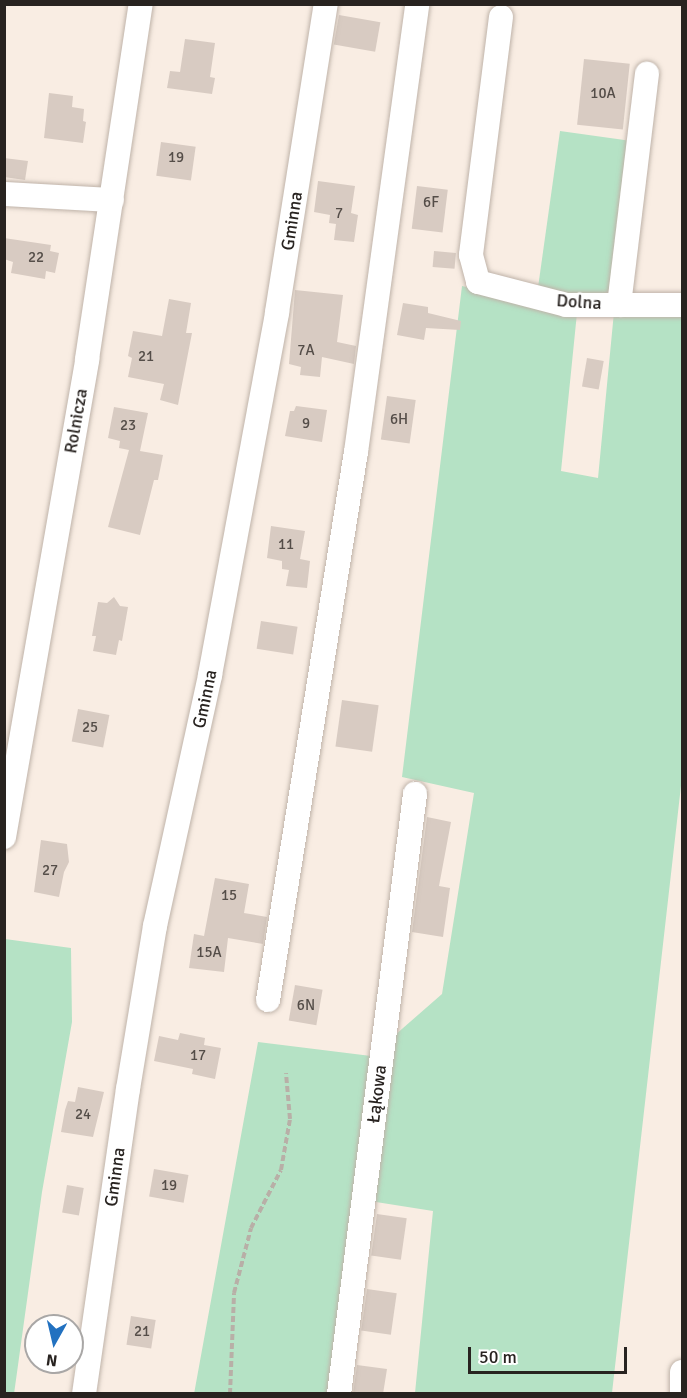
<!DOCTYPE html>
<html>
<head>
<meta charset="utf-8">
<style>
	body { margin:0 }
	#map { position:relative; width:687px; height:1398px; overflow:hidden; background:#f9ede3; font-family:Signika,sans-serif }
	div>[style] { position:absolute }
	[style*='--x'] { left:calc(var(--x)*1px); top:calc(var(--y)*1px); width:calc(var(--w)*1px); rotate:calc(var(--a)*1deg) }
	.green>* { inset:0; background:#b5e2c5; transform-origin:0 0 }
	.building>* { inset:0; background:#d8cbc2; transform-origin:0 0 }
	.path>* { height:4px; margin-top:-2px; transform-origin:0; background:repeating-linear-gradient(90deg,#b8afa7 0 6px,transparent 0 9px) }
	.roads { filter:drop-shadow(0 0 2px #bfb3a9) drop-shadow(0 0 2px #bfb3a9) }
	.minor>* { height:24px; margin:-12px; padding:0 12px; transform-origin:12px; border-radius:12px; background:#fff }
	span { translate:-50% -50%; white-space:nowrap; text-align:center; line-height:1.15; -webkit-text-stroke:4.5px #fff; paint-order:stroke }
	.number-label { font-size:15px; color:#544d48 }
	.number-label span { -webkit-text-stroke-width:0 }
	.street-label { font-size:18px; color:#282320 }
	.frame { position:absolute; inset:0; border:6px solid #282320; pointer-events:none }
	.north { position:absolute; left:24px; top:1314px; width:60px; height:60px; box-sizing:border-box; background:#fff; border:2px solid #a9a7a6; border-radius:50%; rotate:188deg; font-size:16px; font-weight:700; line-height:24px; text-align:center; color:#282320 }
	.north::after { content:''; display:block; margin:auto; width:21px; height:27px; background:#2271c0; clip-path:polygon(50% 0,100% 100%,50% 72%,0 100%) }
	.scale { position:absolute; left:468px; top:1347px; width:159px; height:27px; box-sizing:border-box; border:3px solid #282320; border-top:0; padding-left:8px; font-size:18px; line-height:21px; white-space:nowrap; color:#282320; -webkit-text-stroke:4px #fff; paint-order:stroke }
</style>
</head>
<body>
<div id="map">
	<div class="green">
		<div style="left:560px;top:131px;width:74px;height:162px;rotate:8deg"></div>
		<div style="clip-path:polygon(462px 286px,577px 313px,561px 471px,598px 478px,614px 312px,682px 314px,682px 777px,612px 1393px,415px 1393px,433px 1211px,357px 1199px,332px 1393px,194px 1394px,258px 1042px,371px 1056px,442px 994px,474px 793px,402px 777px)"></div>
		<div style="clip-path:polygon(5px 939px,71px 948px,72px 1022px,42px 1192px,14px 1394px,4px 1393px)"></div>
	</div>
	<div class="building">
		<div style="left:339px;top:15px;width:42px;height:30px;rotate:10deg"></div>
		<div style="clip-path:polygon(185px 39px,215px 43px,210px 77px,215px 78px,212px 94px,167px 88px,170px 71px,180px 72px)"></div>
		<div style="left:584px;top:59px;width:46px;height:66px;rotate:6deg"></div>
		<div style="clip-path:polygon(49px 93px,73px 96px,72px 107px,84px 109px,83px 121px,86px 122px,83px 143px,44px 138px)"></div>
		<div style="left:161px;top:142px;width:35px;height:34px;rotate:8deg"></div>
		<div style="clip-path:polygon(4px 158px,28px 161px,25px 180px,4px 177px)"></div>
		<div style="clip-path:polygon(318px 181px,355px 186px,351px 213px,358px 215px,354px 242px,334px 240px,336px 224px,329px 223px,330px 215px,314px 212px)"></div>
		<div style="left:417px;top:186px;width:31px;height:43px;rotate:7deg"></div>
		<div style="clip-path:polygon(4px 238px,51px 245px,50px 251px,59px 253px,55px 273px,46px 271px,45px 279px,11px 273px,13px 262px,4px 259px)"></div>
		<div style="left:434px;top:251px;width:22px;height:16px;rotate:5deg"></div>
		<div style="clip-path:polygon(295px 290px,343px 295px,337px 342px,356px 346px,354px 364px,322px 357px,320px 377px,300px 375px,301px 367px,289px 364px)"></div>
		<div style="clip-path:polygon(169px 299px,191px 303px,186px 333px,192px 333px,178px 405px,160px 400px,164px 384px,128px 377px,132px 358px,128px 356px,133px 331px,162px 336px)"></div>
		<div style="clip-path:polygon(403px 303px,428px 307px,428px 313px,461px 321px,460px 330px,426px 328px,424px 340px,397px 335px)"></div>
		<div style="left:587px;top:358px;width:17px;height:29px;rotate:10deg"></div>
		<div style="left:387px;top:396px;width:29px;height:44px;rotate:8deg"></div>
		<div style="clip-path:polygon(296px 406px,327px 410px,322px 442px,285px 436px,290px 411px,294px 411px)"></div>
		<div style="clip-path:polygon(114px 407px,148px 413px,140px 451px,163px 455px,158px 480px,154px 480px,140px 535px,108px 527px,129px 450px,119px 448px,120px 441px,108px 438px)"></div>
		<div style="clip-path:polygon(271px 526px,305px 531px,300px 559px,310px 561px,307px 588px,286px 586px,289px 570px,282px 569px,282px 561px,267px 558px)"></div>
		<div style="clip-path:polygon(114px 597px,120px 606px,128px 607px,122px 641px,119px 640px,116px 655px,93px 651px,96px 636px,92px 636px,98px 602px,107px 603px)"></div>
		<div style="left:261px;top:621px;width:37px;height:28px;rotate:9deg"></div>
		<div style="left:342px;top:700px;width:37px;height:47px;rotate:8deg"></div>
		<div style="left:78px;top:709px;width:32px;height:33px;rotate:11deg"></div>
		<div style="clip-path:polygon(427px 817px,451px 822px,439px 886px,450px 888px,443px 937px,412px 932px)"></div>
		<div style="clip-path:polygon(41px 840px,67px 844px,69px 862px,64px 872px,59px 897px,34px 892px)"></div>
		<div style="clip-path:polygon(215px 878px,249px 884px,244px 913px,267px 917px,263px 944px,228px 938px,224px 972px,189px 968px,194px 934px,204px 936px)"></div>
		<div style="left:295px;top:985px;width:28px;height:36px;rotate:10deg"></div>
		<div style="clip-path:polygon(180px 1033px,205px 1038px,204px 1045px,221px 1048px,215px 1079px,192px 1074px,193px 1069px,154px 1061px,159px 1036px,178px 1040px)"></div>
		<div style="clip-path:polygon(78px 1087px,104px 1092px,93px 1137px,61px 1132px,65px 1110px,68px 1101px,75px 1102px)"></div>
		<div style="left:154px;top:1169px;width:35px;height:28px;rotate:10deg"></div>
		<div style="left:67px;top:1185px;width:17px;height:28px;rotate:10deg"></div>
		<div style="left:377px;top:1214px;width:30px;height:42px;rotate:8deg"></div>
		<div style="left:367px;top:1289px;width:30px;height:42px;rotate:8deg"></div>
		<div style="left:131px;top:1316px;width:25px;height:29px;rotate:9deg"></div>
		<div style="clip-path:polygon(357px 1365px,387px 1369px,383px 1394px,353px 1394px)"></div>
	</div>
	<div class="path">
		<div style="--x:230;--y:1394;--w:101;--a:-87.7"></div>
		<div style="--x:234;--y:1293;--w:67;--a:-75.3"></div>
		<div style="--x:251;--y:1228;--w:65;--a:-62.7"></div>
		<div style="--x:281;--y:1170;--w:52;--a:-80"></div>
		<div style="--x:290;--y:1119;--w:46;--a:-95"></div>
	</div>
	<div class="roads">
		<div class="minor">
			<div style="--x:501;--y:17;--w:240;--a:97.2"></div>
			<div style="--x:471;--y:255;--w:28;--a:75"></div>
			<div style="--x:478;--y:282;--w:91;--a:14.6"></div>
			<div style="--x:566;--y:305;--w:116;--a:0"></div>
			<div style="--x:4;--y:194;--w:108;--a:3.2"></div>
			<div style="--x:619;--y:305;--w:233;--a:-83.1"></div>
			<div style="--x:4;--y:837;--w:485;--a:-80.1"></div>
			<div style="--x:87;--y:359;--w:359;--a:-81.4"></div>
			<div style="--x:268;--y:1000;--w:555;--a:-80.88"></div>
			<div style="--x:356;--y:452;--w:452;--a:-82.2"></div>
			<div style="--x:84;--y:1394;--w:308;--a:-81.8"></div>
			<div style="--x:128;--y:1089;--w:165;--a:-80.6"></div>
			<div style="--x:155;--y:926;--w:257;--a:-77.6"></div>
			<div style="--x:210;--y:675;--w:369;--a:-79.5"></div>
			<div style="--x:277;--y:312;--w:312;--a:-81"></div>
			<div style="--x:339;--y:1394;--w:605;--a:-82.78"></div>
			<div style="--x:682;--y:1394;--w:22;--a:-90"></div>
		</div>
	</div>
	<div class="number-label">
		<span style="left:603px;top:94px">10A</span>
		<span style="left:176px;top:158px">19</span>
		<span style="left:431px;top:203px">6F</span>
		<span style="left:339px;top:214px">7</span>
		<span style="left:36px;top:258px">22</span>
		<span style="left:306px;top:351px">7A</span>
		<span style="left:146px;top:357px">21</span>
		<span style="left:399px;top:420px">6H</span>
		<span style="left:306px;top:424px">9</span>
		<span style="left:128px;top:426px">23</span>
		<span style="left:286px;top:545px">11</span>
		<span style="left:90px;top:728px">25</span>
		<span style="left:50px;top:871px">27</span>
		<span style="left:229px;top:896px">15</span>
		<span style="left:209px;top:953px">15A</span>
		<span style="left:306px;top:1006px">6N</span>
		<span style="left:198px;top:1056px">17</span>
		<span style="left:83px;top:1115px">24</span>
		<span style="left:169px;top:1186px">19</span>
		<span style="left:142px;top:1332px">21</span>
	</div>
	<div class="street-label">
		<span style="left:292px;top:221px;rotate:-81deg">Gminna</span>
		<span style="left:579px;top:302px;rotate:4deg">Dolna</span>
		<span style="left:76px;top:421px;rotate:-80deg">Rolnicza</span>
		<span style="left:205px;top:699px;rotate:-78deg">Gminna</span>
		<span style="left:377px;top:1094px;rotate:-83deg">Łąkowa</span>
		<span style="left:115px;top:1177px;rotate:-82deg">Gminna</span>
	</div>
	<div class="frame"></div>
	<div class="north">N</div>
	<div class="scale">50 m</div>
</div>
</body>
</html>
